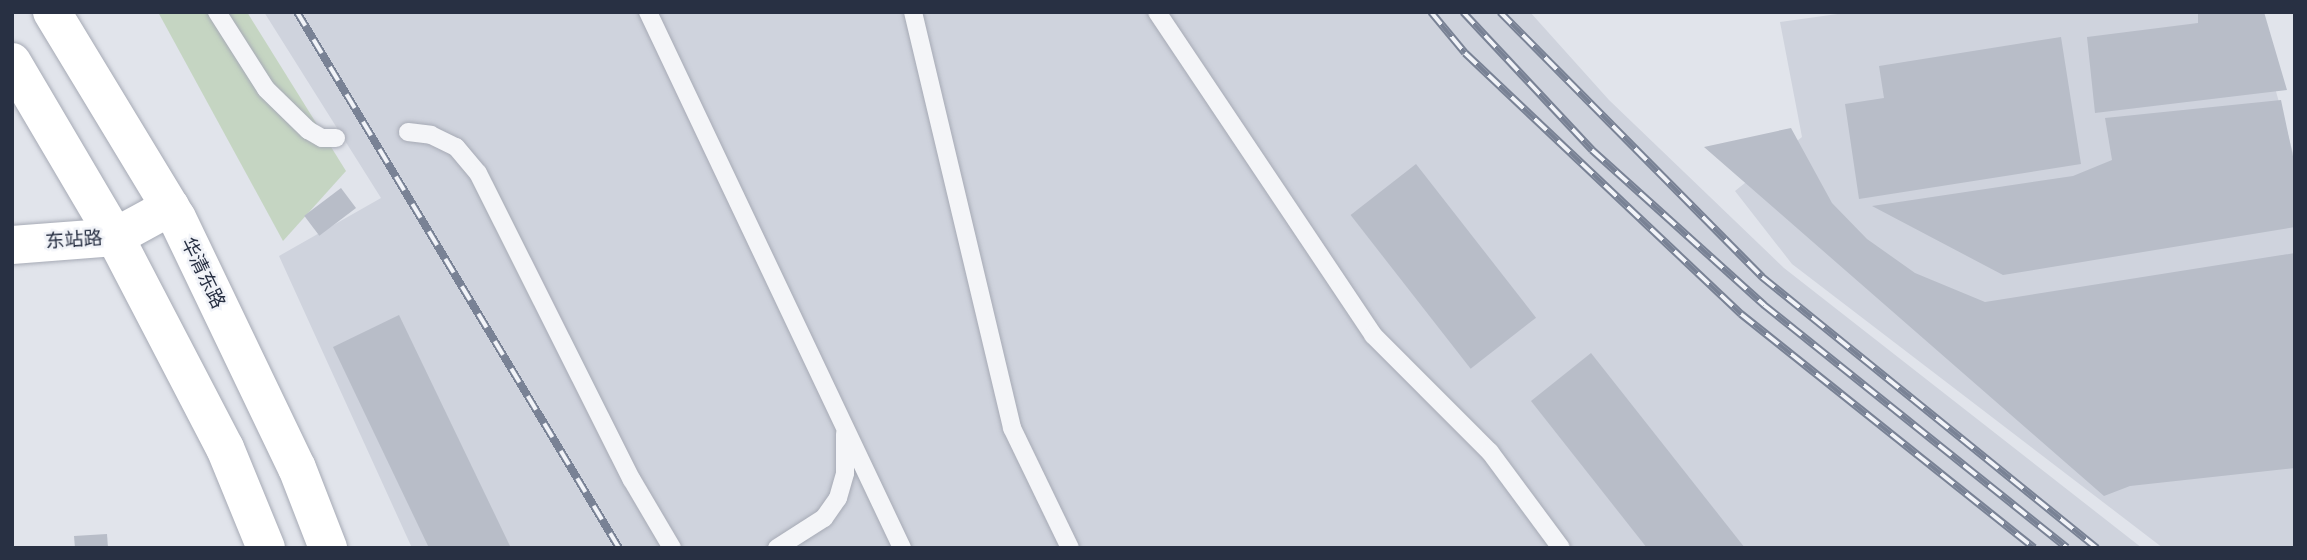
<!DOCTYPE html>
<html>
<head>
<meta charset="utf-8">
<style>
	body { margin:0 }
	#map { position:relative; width:2307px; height:560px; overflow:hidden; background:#e1e4eb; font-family:Rubik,"Noto Sans SC",sans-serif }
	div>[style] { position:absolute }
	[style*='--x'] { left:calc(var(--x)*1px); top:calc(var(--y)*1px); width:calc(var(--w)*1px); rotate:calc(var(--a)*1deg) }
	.built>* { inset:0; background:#cfd3dd }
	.green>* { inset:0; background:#c5d5c2 }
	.building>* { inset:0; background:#b8bdc8; transform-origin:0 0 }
	.roads { filter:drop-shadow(0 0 2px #a6aab5) drop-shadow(0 0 2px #a6aab5) }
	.lane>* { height:18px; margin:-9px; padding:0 9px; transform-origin:9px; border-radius:9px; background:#f4f5f8 }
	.secondary>* { height:38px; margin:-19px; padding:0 19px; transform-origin:19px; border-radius:19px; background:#fff }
	.primary>* { height:38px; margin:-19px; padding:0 19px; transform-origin:19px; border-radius:19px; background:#fff }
	.rail>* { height:8px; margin-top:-4px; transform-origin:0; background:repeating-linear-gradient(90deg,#f1f3f8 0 16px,#798295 0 32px); box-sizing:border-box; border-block:2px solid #798295 }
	span { translate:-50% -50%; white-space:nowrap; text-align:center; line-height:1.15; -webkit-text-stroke:5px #f1f3f8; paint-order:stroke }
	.street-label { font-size:19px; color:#283043 }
	.frame { position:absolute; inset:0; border:14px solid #283043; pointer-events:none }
</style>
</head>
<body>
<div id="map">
	<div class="built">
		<div style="clip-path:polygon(264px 12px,1530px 12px,1609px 100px,1784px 268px,2142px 548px,412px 548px,279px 256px,381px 198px)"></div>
		<div style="clip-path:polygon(1852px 12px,2254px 12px,2295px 160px,2295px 548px,2163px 548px,1792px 264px,1735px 191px,1802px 137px,1780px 22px)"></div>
	</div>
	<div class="green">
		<div style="clip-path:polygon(158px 12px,247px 12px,346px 171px,283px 241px)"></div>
	</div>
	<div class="building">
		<div style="clip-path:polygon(2198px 12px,2264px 12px,2287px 90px,2095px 113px,2087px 37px,2198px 23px)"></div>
		<div style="clip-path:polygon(2061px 37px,2081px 164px,1859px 199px,1845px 104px,1884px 98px,1879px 66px)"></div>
		<div style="clip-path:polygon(2281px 100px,2295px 166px,2295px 227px,2003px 275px,1872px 206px,2073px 176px,2112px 160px,2105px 118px)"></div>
		<div style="clip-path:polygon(1791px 128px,1832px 203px,1867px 239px,1915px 273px,1985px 302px,2295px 253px,2295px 468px,2130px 486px,2104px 496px,1704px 147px)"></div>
		<div style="left:1416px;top:164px;width:195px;height:83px;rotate:52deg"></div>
		<div style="left:341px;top:188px;width:25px;height:46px;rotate:53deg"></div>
		<div style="clip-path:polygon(399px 315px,511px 548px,429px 548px,333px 347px)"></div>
		<div style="clip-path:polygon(1591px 353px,1745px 548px,1647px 548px,1531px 401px)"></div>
		<div style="clip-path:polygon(107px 534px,108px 548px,75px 548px,74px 536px)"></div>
	</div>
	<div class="roads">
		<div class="lane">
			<div style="--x:217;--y:12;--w:91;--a:57.5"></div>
			<div style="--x:266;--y:89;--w:59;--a:44.3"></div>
			<div style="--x:308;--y:130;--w:16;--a:30"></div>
			<div style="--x:322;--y:138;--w:14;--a:0"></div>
			<div style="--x:648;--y:12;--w:593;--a:64.64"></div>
			<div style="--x:913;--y:12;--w:428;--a:76.6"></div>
			<div style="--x:1012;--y:428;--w:133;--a:64.2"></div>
			<div style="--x:1157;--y:12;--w:389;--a:56.2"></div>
			<div style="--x:1373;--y:335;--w:165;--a:45"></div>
			<div style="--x:1490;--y:452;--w:119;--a:53.5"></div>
			<div style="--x:408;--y:132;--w:23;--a:7"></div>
			<div style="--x:431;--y:135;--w:28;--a:26"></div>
			<div style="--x:456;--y:147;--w:34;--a:50"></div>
			<div style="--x:478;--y:173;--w:343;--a:63.4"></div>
			<div style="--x:632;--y:480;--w:79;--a:59.5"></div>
			<div style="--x:777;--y:548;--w:56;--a:-32.6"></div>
			<div style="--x:824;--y:518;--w:24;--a:-55"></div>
			<div style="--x:838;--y:498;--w:26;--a:-74"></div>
			<div style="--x:845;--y:473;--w:39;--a:-90"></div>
		</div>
		<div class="secondary">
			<div style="--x:12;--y:245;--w:103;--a:-4.4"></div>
			<div style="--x:115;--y:237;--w:63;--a:-28.6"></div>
		</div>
		<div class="primary">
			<div style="--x:52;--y:12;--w:241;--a:58.8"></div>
			<div style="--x:177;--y:218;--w:277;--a:64.4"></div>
			<div style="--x:297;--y:468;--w:86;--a:68.8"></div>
			<div style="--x:12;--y:62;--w:203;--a:59.5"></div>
			<div style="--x:115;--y:237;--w:238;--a:62.5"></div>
			<div style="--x:225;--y:448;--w:108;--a:67.7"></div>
		</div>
	</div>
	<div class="rail">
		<div style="--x:297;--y:12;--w:625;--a:59"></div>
		<div style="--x:1431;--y:12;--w:53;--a:50.3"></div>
		<div style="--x:1465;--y:53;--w:380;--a:43.4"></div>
		<div style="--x:1741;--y:314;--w:375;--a:38.6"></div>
		<div style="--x:1463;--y:12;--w:189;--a:46.9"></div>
		<div style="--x:1592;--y:150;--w:232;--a:42"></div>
		<div style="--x:1764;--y:305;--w:388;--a:38.7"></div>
		<div style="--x:1500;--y:12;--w:373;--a:45.3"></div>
		<div style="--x:1762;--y:277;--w:431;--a:39"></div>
	</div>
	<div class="street-label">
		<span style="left:74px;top:240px;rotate:-4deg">东站路</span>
		<span style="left:203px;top:273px;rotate:64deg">华清东路</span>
	</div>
	<div class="frame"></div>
</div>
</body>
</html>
